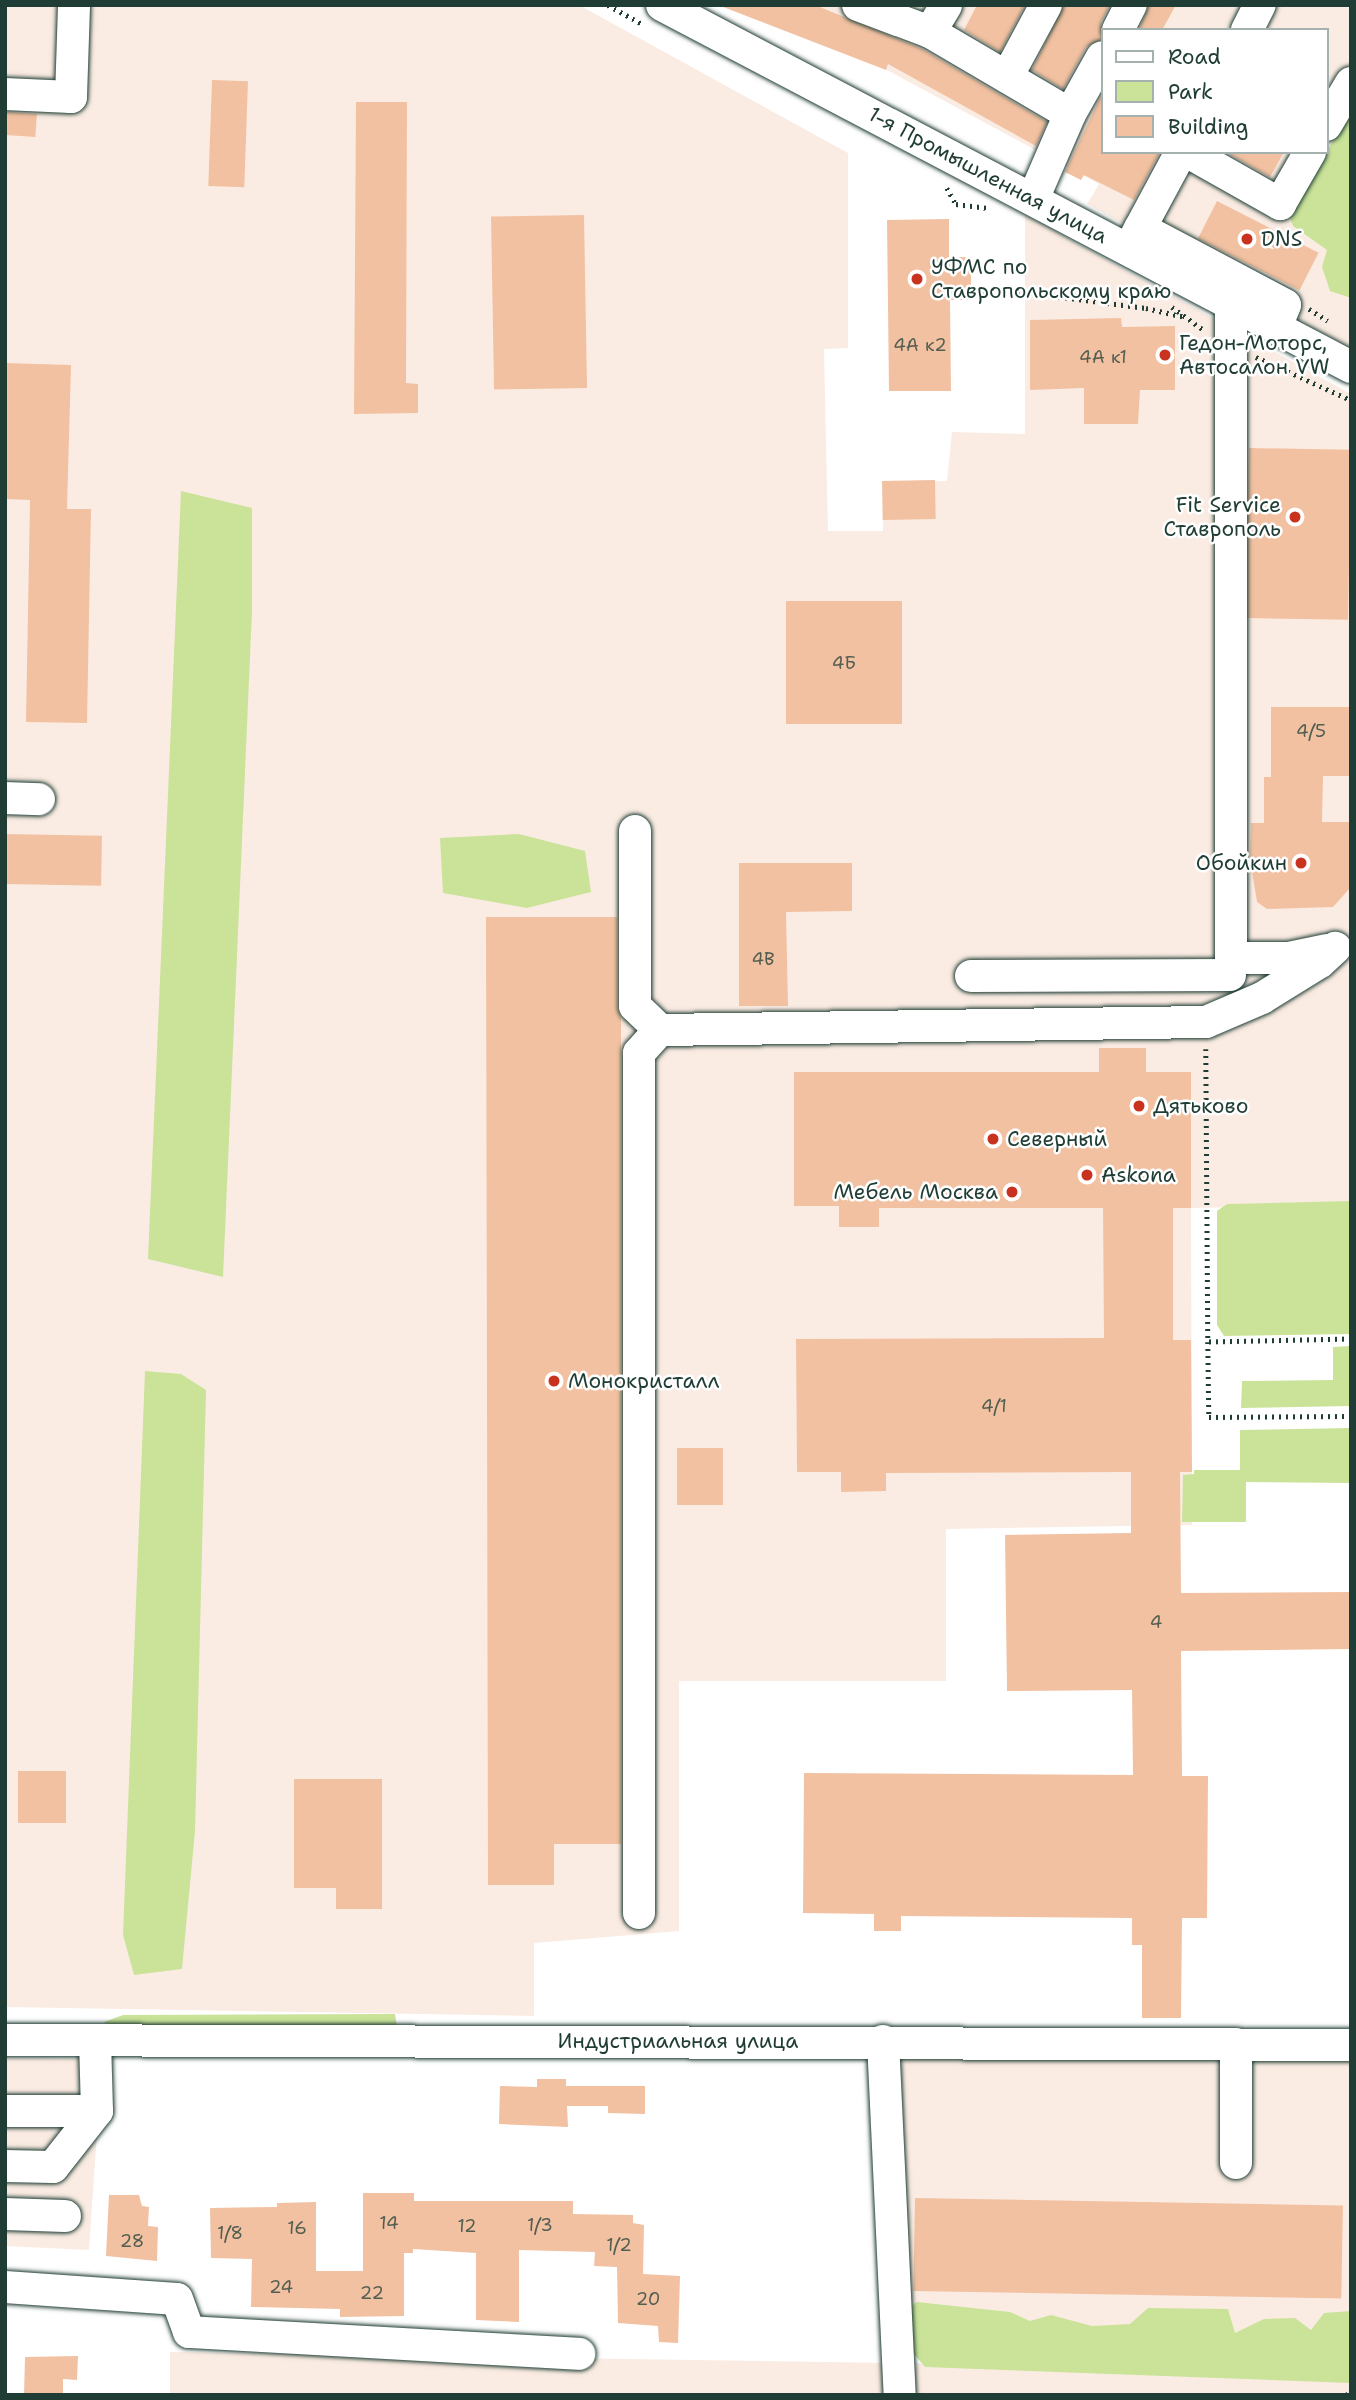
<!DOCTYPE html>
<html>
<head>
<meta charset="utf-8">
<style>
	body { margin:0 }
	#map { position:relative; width:1356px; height:2400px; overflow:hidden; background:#fff; font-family:"Shantell Sans",sans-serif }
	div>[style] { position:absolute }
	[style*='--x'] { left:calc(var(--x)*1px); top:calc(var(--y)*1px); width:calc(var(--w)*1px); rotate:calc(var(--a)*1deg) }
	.built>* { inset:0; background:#fbece3; transform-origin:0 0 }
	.green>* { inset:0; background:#cae399 }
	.building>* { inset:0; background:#f2c1a2; transform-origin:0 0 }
	.path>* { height:4.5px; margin-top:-2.25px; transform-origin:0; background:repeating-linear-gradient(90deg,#1f3d34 0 2px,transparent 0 7px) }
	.roads { filter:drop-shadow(0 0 2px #1f3d34) drop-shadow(0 0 2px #1f3d34) }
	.minor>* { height:32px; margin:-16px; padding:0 16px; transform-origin:16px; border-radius:16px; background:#fff }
	.dots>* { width:19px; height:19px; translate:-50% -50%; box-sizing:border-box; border:4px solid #fff; border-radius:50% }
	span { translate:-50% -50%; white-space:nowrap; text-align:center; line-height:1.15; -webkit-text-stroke:5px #fff; paint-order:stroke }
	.number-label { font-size:18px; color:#545e50 }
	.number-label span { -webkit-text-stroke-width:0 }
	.street-label { font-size:21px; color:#1f3d34 }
	.poi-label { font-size:21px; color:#1f3d34 }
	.left { translate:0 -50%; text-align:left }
	.right { translate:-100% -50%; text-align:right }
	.frame { position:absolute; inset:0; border:7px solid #1f3d34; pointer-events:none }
	.legend { position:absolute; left:1101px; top:28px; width:228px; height:126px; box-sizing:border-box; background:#fff; border:2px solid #a5b1ae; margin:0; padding:9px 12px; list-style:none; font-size:21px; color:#1f3d34 }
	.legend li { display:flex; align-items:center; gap:14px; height:35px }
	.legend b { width:35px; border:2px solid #a5b1ae }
</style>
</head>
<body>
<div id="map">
	<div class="built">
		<div style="clip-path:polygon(5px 5px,579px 5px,848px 153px,848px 348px,824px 349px,828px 531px,883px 531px,883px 482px,947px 481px,952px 432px,1025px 434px,1025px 215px,1351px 394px,1351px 1205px,1191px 1208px,1192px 1525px,946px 1529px,946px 1681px,679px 1681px,679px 1931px,534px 1943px,534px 2016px,5px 2007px)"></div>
		<div style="clip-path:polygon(evenodd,766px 5px,1351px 5px,1351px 349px,1087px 204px,1099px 184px,766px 5px,1102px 30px,1326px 30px,1326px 152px,1102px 152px,1102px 30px)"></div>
		<div style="left:1351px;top:2057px;width:281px;height:461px;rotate:90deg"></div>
		<div style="clip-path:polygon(5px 2058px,102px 2059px,89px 2250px,5px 2246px)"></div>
		<div style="clip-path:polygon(170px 2352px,1351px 2370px,1351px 2395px,170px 2395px)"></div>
	</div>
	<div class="green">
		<div style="clip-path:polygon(1351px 108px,1351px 298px,1330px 291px,1322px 267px,1327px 250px,1293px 226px,1290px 218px)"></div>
		<div style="clip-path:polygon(181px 491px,252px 508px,252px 611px,223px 1277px,148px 1259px)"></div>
		<div style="clip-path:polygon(519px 834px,585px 851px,591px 892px,527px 908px,443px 893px,440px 838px)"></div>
		<div style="clip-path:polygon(1351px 1201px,1351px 1334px,1224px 1336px,1217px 1325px,1217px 1211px,1227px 1204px)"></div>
		<div style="clip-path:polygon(1351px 1346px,1351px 1406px,1241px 1408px,1242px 1381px,1333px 1380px,1333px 1347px)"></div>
		<div style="clip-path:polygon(145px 1371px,181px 1374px,206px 1390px,195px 1831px,182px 1969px,134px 1975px,123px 1935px)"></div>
		<div style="clip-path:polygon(1351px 1428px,1351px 1483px,1246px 1482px,1246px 1522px,1182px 1522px,1183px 1475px,1194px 1474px,1194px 1470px,1240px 1470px,1240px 1430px)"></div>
		<div style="clip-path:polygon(395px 2014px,397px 2027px,114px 2033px,104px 2022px,123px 2015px)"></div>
		<div style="clip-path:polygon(917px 2302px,1010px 2312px,1030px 2321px,1051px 2315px,1092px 2326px,1130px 2324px,1148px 2308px,1228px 2309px,1235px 2333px,1264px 2319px,1295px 2318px,1311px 2330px,1324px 2313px,1351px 2311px,1351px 2383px,925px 2367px,902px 2340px,901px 2313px)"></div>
	</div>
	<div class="building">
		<div style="clip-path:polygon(718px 5px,815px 5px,922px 49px,1047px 122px,1036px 146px,888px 64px,886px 70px)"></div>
		<div style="clip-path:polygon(977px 5px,1025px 5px,1000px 52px,964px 30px)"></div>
		<div style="clip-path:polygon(1064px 5px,1110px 5px,1101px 22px,1102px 39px,1086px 47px,1063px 89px,1032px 70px)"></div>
		<div style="clip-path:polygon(1149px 5px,1176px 5px,1162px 30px,1139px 30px)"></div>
		<div style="left:212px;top:80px;width:36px;height:106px;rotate:2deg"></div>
		<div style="clip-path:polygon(1102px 94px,1102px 152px,1160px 152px,1134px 200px,1084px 175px,1081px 180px,1065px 172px)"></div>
		<div style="clip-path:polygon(356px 102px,407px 102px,406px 383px,418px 384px,418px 413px,354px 414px)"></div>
		<div style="left:7px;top:112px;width:30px;height:23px;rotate:4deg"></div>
		<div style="clip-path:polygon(1226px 152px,1284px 152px,1270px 177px)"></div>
		<div style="left:1217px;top:201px;width:114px;height:42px;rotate:27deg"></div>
		<div style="left:584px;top:215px;width:173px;height:93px;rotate:89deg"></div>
		<div style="clip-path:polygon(949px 219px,949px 257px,971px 257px,971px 300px,950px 300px,951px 391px,889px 391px,887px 220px)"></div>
		<div style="clip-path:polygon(1121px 318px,1122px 327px,1175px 326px,1175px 390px,1140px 390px,1138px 424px,1084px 424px,1084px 388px,1030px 390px,1030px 320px)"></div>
		<div style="clip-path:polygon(5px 363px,71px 365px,67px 509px,91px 509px,87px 723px,26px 722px,30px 500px,5px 499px)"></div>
		<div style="left:1249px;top:448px;width:102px;height:170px;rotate:1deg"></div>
		<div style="left:935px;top:480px;width:39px;height:53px;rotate:89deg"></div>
		<div style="left:902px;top:601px;width:123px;height:116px;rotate:90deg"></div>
		<div style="clip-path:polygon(1271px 707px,1351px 707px,1351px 776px,1323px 776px,1322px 822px,1351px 822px,1351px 887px,1333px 907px,1267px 909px,1257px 902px,1250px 859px,1251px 823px,1264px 823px,1264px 777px,1271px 777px)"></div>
		<div style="left:5px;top:834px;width:97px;height:50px;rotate:1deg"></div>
		<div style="clip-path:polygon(739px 863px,852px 863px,852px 911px,786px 912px,788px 1006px,739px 1006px)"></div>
		<div style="clip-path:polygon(486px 917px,617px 917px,617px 1006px,621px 1018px,621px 1844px,554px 1844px,554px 1885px,488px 1885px)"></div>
		<div style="clip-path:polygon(1099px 1048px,1146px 1048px,1146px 1072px,1191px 1072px,1191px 1208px,1173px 1208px,1173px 1340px,1191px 1340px,1192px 1472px,1180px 1472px,1181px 1593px,1351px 1592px,1351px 1649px,1181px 1651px,1182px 1776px,1208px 1776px,1207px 1918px,1182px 1918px,1181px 2018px,1142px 2018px,1142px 1945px,1132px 1945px,1132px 1918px,901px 1916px,901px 1931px,874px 1931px,874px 1914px,803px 1913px,804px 1773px,1133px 1775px,1132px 1690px,1007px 1691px,1005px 1535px,1131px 1533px,1131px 1472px,886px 1473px,886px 1491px,841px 1492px,841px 1472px,797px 1472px,796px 1339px,1104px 1338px,1103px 1208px,879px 1208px,879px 1227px,839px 1227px,839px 1206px,794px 1206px,794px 1072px,1099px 1072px)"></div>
		<div style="left:677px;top:1448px;width:46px;height:57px"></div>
		<div style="left:18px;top:1771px;width:48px;height:52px"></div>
		<div style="clip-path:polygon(294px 1779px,382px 1779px,382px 1909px,336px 1909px,336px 1888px,294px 1888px)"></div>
		<div style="clip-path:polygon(537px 2079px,566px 2079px,566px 2086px,645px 2086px,645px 2114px,608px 2113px,608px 2106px,567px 2106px,568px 2127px,499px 2124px,500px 2086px,537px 2087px)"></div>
		<div style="clip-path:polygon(363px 2193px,414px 2193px,414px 2201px,573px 2201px,573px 2214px,633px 2215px,633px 2223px,644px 2225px,643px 2274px,680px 2276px,678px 2343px,659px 2342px,658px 2326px,618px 2323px,617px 2267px,594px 2266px,595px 2252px,519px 2250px,519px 2322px,476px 2320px,476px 2253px,413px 2249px,413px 2253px,404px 2253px,404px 2316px,340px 2317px,340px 2309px,251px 2307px,252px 2259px,211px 2258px,210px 2208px,277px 2207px,277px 2203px,316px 2202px,316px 2271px,363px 2271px)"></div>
		<div style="clip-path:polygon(109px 2195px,139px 2195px,142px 2206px,149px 2207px,148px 2226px,158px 2227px,157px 2261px,106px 2256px)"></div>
		<div style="left:915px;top:2198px;width:428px;height:93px;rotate:1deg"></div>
		<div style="clip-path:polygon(78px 2356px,77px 2380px,63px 2379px,63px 2395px,24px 2395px,25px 2357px)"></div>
	</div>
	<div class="path">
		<div style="--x:608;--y:5;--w:38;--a:29"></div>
		<div style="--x:947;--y:188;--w:18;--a:61"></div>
		<div style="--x:956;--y:204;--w:32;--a:7"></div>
		<div style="--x:983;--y:291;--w:41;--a:1.4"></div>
		<div style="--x:1024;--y:292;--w:123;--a:7.5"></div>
		<div style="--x:1146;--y:308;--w:39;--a:13"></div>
		<div style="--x:1172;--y:307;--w:41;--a:36"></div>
		<div style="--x:1309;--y:309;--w:22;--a:32"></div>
		<div style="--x:1256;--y:357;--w:104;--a:24.4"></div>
		<div style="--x:1206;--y:1049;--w:293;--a:89.6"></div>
		<div style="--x:1351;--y:1339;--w:143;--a:178.8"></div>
		<div style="--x:1208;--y:1342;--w:75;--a:89.2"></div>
		<div style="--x:1209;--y:1417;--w:142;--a:-0.4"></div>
		<div style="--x:1346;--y:2395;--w:6;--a:-31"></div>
	</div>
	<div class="roads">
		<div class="minor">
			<div style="--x:662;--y:5;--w:778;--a:27.72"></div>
			<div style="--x:858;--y:5;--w:77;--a:20.6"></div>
			<div style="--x:930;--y:32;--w:162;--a:30.4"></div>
			<div style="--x:1070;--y:114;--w:93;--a:113.5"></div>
			<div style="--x:1118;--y:30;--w:28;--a:-63"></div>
			<div style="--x:1247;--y:30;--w:28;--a:-63"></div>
			<div style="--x:930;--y:32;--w:31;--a:-59"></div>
			<div style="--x:1007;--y:77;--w:82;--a:-61.6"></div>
			<div style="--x:5;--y:94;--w:66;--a:2.6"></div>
			<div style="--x:71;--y:97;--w:92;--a:-88.1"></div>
			<div style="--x:1070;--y:114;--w:65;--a:-60.7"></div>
			<div style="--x:1326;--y:125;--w:49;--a:-59.2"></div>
			<div style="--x:1188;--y:152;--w:106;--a:29.5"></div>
			<div style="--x:1280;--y:204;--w:60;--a:-60"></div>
			<div style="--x:1140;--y:228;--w:164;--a:28"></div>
			<div style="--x:1285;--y:305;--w:24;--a:112"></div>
			<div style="--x:1131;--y:245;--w:106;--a:-61.7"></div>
			<div style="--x:1231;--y:303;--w:655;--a:90"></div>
			<div style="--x:1231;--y:958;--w:58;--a:0"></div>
			<div style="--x:1289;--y:958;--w:38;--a:-12"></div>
			<div style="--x:5;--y:798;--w:34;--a:2"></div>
			<div style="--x:635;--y:831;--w:175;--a:90"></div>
			<div style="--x:635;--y:1006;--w:35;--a:44"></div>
			<div style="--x:971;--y:976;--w:259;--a:-0.2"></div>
			<div style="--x:639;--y:1913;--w:860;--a:-90"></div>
			<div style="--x:639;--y:1053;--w:31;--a:-48"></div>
			<div style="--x:660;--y:1030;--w:546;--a:-0.84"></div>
			<div style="--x:1206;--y:1022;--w:61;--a:-23.2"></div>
			<div style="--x:1262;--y:998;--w:68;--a:-31.8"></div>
			<div style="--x:1320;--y:962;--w:21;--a:-43"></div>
			<div style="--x:5;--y:2040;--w:1346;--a:0.21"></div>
			<div style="--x:883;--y:2041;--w:354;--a:87.3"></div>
			<div style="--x:5;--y:2111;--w:92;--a:0"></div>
			<div style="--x:97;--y:2111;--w:71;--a:-91.6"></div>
			<div style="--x:1236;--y:2163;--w:119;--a:-90"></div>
			<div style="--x:5;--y:2166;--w:48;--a:1.2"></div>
			<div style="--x:53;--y:2167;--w:71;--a:-51.8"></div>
			<div style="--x:5;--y:2214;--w:60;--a:1.9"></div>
			<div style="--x:5;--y:2287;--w:172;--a:4"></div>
			<div style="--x:177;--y:2299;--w:35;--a:70"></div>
			<div style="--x:189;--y:2332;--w:391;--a:3.2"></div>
		</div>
	</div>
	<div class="dots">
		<div style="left:1247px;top:239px;background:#c8321e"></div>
		<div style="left:917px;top:279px;background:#c8321e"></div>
		<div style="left:1165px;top:355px;background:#c8321e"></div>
		<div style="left:1295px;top:517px;background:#c8321e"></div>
		<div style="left:1301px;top:863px;background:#c8321e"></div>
		<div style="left:1139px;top:1106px;background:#c8321e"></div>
		<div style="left:993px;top:1139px;background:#c8321e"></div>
		<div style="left:1087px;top:1175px;background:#c8321e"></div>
		<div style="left:1012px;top:1192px;background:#c8321e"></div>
		<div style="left:554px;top:1381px;background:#c8321e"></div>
	</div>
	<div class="number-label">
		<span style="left:920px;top:345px">4А к2</span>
		<span style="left:1103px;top:357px">4А к1</span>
		<span style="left:844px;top:663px">4Б</span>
		<span style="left:1311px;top:731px">4/5</span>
		<span style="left:763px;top:959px">4В</span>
		<span style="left:994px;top:1406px">4/1</span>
		<span style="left:1156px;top:1622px">4</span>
		<span style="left:389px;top:2223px">14</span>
		<span style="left:540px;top:2225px">1/3</span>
		<span style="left:467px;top:2226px">12</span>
		<span style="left:297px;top:2228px">16</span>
		<span style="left:230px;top:2233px">1/8</span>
		<span style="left:132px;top:2241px">28</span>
		<span style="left:619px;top:2245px">1/2</span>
		<span style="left:281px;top:2287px">24</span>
		<span style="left:372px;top:2293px">22</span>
		<span style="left:648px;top:2299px">20</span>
	</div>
	<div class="street-label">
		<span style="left:988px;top:175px;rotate:28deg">1-я Промышленная улица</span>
		<span style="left:678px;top:2041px">Индустриальная улица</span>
	</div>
	<div class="poi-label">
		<span class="left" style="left:1261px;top:239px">DNS</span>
		<span class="left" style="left:931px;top:279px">УФМС по<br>Ставропольскому краю</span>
		<span class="left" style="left:1179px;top:355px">Гедон-Моторс,<br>Автосалон VW</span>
		<span class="right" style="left:1281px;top:517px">Fit Service<br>Ставрополь</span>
		<span class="right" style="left:1287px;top:863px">Обойкин</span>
		<span class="left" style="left:1153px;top:1106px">Дятьково</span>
		<span class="left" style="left:1007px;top:1139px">Северный</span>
		<span class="left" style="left:1101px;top:1175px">Askona</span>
		<span class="right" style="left:998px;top:1192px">Мебель Москва</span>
		<span class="left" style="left:568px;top:1381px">Монокристалл</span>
	</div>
	<div class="frame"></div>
	<ul class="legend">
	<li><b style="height:9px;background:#fff"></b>Road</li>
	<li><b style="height:19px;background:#cae399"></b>Park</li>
	<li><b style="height:19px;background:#f2c1a2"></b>Building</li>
	</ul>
</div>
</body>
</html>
